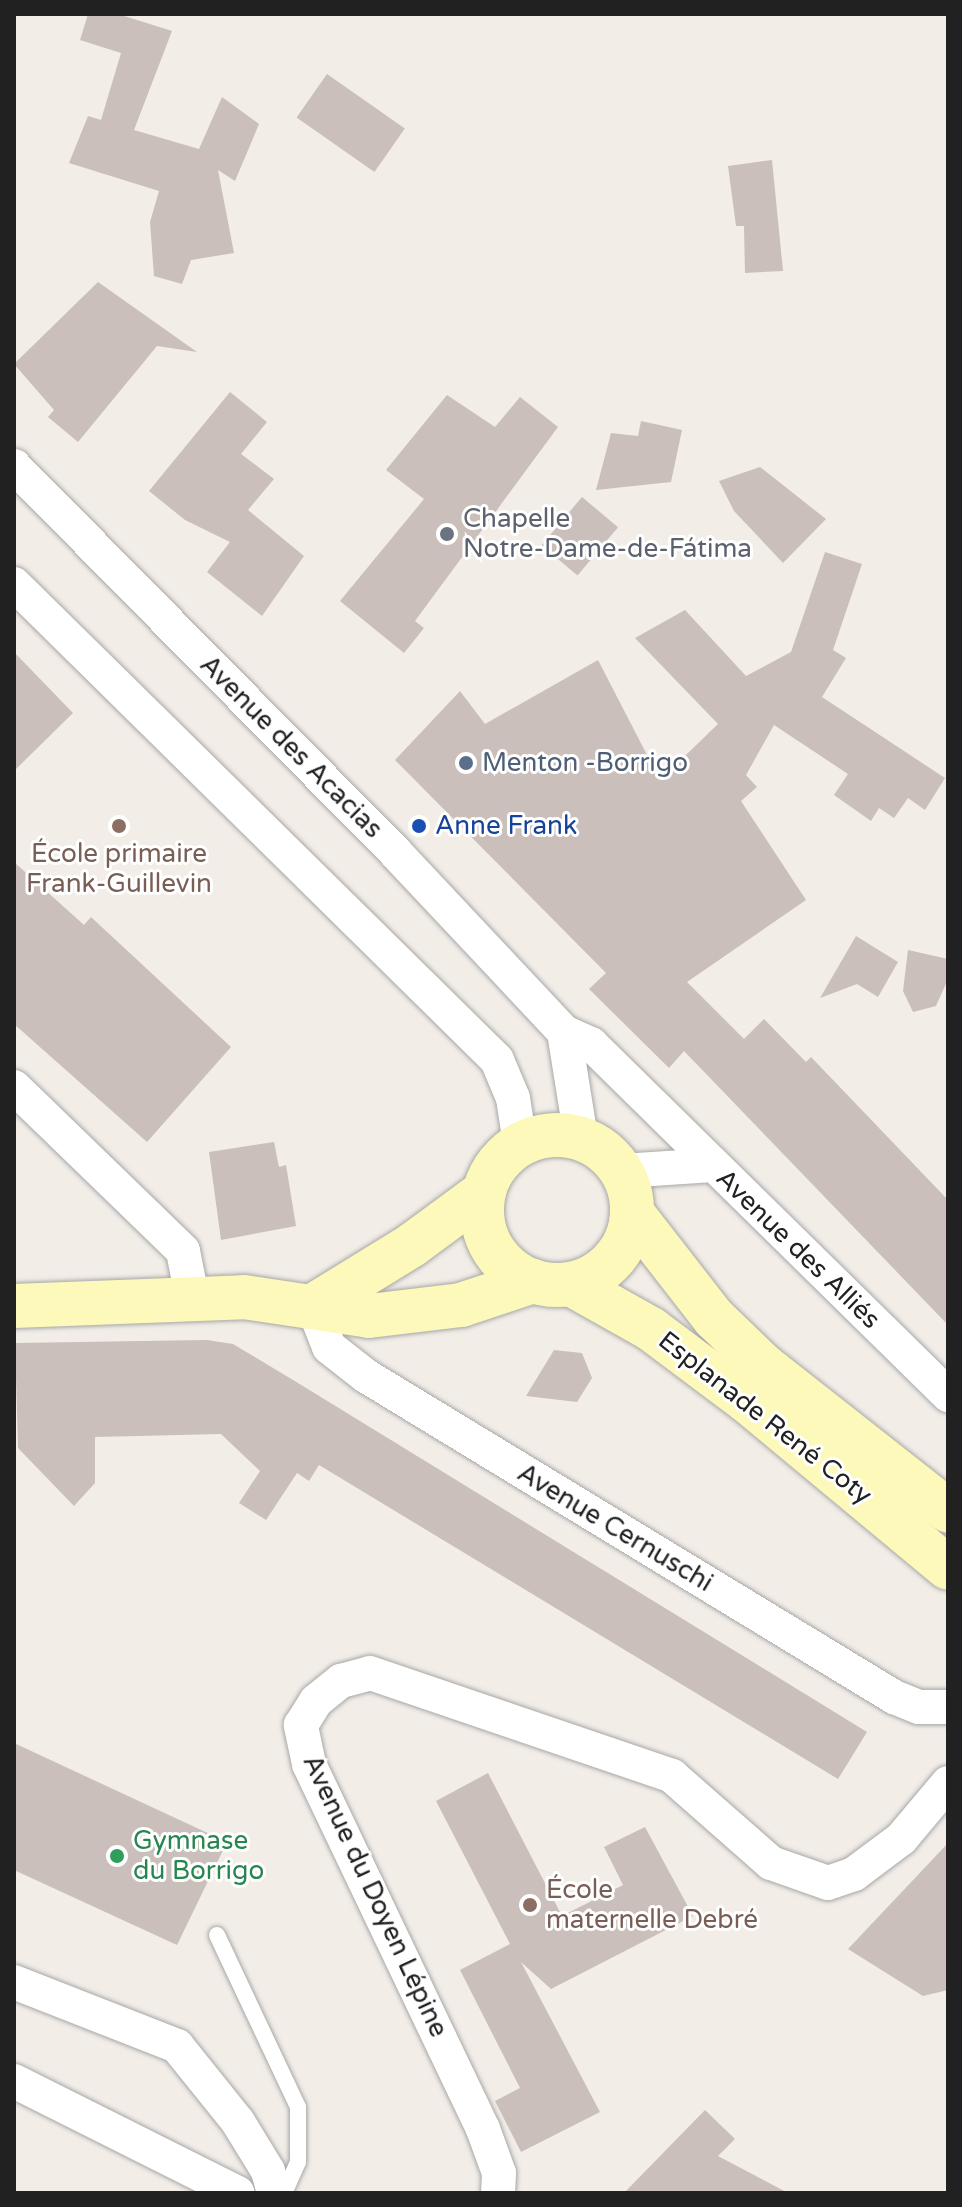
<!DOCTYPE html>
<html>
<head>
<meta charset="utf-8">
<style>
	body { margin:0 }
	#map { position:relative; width:962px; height:2207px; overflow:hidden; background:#f2ede7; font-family:"Varela Round",sans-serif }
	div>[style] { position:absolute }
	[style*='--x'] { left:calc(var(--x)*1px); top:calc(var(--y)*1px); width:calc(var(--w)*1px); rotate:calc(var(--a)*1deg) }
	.building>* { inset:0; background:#cabfba; transform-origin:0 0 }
	.roads { filter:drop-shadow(0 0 2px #a8a8a8) drop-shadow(0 0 2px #a8a8a8) }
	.lane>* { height:16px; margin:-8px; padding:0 8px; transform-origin:8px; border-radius:8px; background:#fff }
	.street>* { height:34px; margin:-17px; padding:0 17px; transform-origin:17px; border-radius:17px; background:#fff }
	.secondary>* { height:44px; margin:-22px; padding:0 22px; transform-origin:22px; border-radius:22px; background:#fdf9ba }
	.secondary>.ring { margin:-22px; padding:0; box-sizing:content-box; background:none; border:44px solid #fdf9ba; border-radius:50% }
	.dots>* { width:22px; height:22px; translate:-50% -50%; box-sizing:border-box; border:4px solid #fff; border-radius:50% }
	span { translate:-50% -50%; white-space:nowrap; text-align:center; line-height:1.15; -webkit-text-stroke:6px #fff; paint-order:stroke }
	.worship-label { font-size:26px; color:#5b616d }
	.left { translate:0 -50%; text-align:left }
	.street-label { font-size:26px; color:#212121 }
	.service-label { font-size:26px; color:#4e5e75 }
	.transit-label { font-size:26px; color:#164399 }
	.education-label { font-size:26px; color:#785e54 }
	.leisure-label { font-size:26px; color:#27864d }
	.frame { position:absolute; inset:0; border:16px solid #212121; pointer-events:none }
</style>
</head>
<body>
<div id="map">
	<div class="building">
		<div style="clip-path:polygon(88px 14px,118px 14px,172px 31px,134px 130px,199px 149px,222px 97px,259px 124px,235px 181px,218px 170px,234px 253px,191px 260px,182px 284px,154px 276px,150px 222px,159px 191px,69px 163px,88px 116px,101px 120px,121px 53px,80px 40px)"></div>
		<div style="left:327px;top:74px;width:95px;height:53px;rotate:35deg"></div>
		<div style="clip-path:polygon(772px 160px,783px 271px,745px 273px,744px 226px,736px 226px,728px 166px)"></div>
		<div style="clip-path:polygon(98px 282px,197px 352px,157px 346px,78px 442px,48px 417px,54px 410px,14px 364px)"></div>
		<div style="clip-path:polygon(230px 392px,267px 422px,241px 454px,274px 479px,248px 510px,304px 556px,262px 616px,207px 572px,230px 542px,185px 520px,149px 491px)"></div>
		<div style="clip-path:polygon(447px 395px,495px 427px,520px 397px,558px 427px,415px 621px,424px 628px,404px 653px,340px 601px,424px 499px,386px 470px)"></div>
		<div style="clip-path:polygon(641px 421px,682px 430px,671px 482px,596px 490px,611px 433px,638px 436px)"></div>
		<div style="clip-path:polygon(760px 467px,826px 519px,783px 563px,734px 511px,719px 481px)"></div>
		<div style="left:582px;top:497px;width:47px;height:63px;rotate:40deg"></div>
		<div style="clip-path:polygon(825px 552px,862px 564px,833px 650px,846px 658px,822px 697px,945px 778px,925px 810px,908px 798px,894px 818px,879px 808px,871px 821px,834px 795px,848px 774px,774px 725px,746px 775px,757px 787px,741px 801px,806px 900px,687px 982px,744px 1039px,764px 1019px,806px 1062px,811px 1057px,948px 1200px,948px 1325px,684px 1051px,669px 1068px,589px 989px,606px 973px,395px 760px,460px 691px,485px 724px,598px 660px,660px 780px,718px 724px,635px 638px,685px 610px,746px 676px,791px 652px)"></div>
		<div style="clip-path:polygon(14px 652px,73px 713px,14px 771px)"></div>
		<div style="clip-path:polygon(14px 862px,84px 925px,91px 917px,231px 1047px,147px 1142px,14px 1024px)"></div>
		<div style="clip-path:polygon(856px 936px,898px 962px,878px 997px,857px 984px,820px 998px)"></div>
		<div style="clip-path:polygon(908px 950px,948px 959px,948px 979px,936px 1006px,913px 1012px,903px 991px)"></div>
		<div style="clip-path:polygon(274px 1142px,279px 1167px,286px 1165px,296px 1226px,221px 1240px,209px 1152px)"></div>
		<div style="clip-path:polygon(207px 1340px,233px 1344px,298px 1383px,867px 1732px,838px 1779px,319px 1465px,309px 1481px,297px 1473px,266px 1520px,239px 1503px,260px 1471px,221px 1434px,95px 1437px,95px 1483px,74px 1506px,18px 1448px,15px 1343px)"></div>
		<div style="clip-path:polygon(554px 1350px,582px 1353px,592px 1378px,577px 1402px,526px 1396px)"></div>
		<div style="clip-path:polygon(14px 1743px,227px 1842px,177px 1945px,14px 1870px)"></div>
		<div style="clip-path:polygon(488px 1773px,562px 1916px,623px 1885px,604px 1847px,645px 1827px,693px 1916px,551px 1989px,521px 1962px,600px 2112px,521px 2152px,495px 2101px,520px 2088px,460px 1970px,510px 1944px,436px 1801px)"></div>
		<div style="clip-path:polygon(948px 1843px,948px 1990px,923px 1996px,848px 1949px)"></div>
		<div style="clip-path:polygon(705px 2110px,735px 2139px,718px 2156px,788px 2193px,624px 2193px)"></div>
	</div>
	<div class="roads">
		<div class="lane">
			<div style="--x:217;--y:1935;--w:190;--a:64.8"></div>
			<div style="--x:298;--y:2107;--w:55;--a:90"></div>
			<div style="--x:298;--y:2162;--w:34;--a:114"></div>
		</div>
		<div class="street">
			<div style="--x:14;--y:466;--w:542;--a:45.37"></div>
			<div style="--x:395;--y:852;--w:247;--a:46.8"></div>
			<div style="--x:564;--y:1032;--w:30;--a:24"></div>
			<div style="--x:591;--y:1044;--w:501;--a:44.51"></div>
			<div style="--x:14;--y:584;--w:678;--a:44.58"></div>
			<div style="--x:497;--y:1060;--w:41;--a:67.2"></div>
			<div style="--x:513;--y:1098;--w:47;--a:81.3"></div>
			<div style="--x:564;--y:1032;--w:107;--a:80.9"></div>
			<div style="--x:14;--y:1087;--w:235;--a:44.1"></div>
			<div style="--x:183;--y:1251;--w:47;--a:78.9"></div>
			<div style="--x:622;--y:1171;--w:91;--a:-3.8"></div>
			<div style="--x:313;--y:1306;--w:44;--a:68.7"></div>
			<div style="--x:329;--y:1347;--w:47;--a:38.1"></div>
			<div style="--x:366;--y:1376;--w:618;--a:31.3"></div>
			<div style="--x:894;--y:1697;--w:27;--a:22"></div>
			<div style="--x:919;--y:1707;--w:29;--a:0"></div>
			<div style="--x:14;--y:1982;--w:175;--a:21.4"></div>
			<div style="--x:177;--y:2046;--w:97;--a:51.2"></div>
			<div style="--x:238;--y:2122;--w:57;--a:58.5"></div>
			<div style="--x:268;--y:2171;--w:23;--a:75"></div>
			<div style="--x:14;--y:2081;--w:250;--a:26.6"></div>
			<div style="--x:498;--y:2193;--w:20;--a:-87"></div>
			<div style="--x:499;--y:2173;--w:47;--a:-110"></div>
			<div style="--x:483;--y:2129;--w:404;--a:-115.5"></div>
			<div style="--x:309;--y:1764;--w:40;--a:-102"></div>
			<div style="--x:301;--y:1725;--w:28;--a:-58"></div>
			<div style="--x:316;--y:1701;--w:32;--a:-39"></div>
			<div style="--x:341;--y:1681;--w:30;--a:-15"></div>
			<div style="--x:370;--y:1673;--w:319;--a:18.8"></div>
			<div style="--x:672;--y:1776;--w:132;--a:41.3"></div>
			<div style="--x:771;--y:1863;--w:60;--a:19.3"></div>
			<div style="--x:828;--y:1883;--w:28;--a:-19"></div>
			<div style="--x:854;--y:1874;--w:59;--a:-36.7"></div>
			<div style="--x:901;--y:1839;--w:73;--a:-50"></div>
		</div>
		<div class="secondary">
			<div class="ring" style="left:482px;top:1135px;width:106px;height:106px"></div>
			<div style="--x:633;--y:1214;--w:132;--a:52.1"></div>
			<div style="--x:714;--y:1318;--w:69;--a:43.8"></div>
			<div style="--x:764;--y:1366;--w:234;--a:38.2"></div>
			<div style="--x:571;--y:1284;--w:92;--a:29.4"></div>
			<div style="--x:651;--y:1329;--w:120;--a:36.9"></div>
			<div style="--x:747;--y:1401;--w:261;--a:39.7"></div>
			<div style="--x:14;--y:1306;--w:230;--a:-2.2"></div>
			<div style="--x:244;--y:1297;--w:126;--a:8.6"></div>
			<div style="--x:369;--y:1316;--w:93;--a:-6.8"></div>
			<div style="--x:461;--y:1305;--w:76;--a:-18.4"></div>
			<div style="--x:313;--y:1306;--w:116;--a:-31.6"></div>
			<div style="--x:412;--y:1245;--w:89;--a:-36.4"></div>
		</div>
	</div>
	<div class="dots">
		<div style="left:447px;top:534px;background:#6b7280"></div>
		<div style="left:466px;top:763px;background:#5c6f8a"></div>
		<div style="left:119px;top:826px;background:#8d6e63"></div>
		<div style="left:419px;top:826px;background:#1a4fb4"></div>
		<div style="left:117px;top:1856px;background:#2e9e5b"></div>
		<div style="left:530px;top:1905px;background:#8d6e63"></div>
	</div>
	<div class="worship-label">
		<span class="left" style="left:463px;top:534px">Chapelle<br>Notre-Dame-de-Fátima</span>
	</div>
	<div class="street-label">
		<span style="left:291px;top:747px;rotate:45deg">Avenue des Acacias</span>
		<span style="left:798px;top:1249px;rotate:44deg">Avenue des Alliés</span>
		<span style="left:765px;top:1418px;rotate:38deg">Esplanade René Coty</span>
		<span style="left:615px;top:1528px;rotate:31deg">Avenue Cernuschi</span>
		<span style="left:375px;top:1896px;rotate:65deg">Avenue du Doyen Lépine</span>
	</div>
	<div class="service-label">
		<span class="left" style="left:482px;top:763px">Menton -Borrigo</span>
	</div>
	<div class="transit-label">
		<span class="left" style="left:435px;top:826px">Anne Frank</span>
	</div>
	<div class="education-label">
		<span style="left:119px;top:869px">École primaire<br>Frank-Guillevin</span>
		<span class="left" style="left:546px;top:1905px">École<br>maternelle Debré</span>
	</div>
	<div class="leisure-label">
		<span class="left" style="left:133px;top:1856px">Gymnase<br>du Borrigo</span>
	</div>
	<div class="frame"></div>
</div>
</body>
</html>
